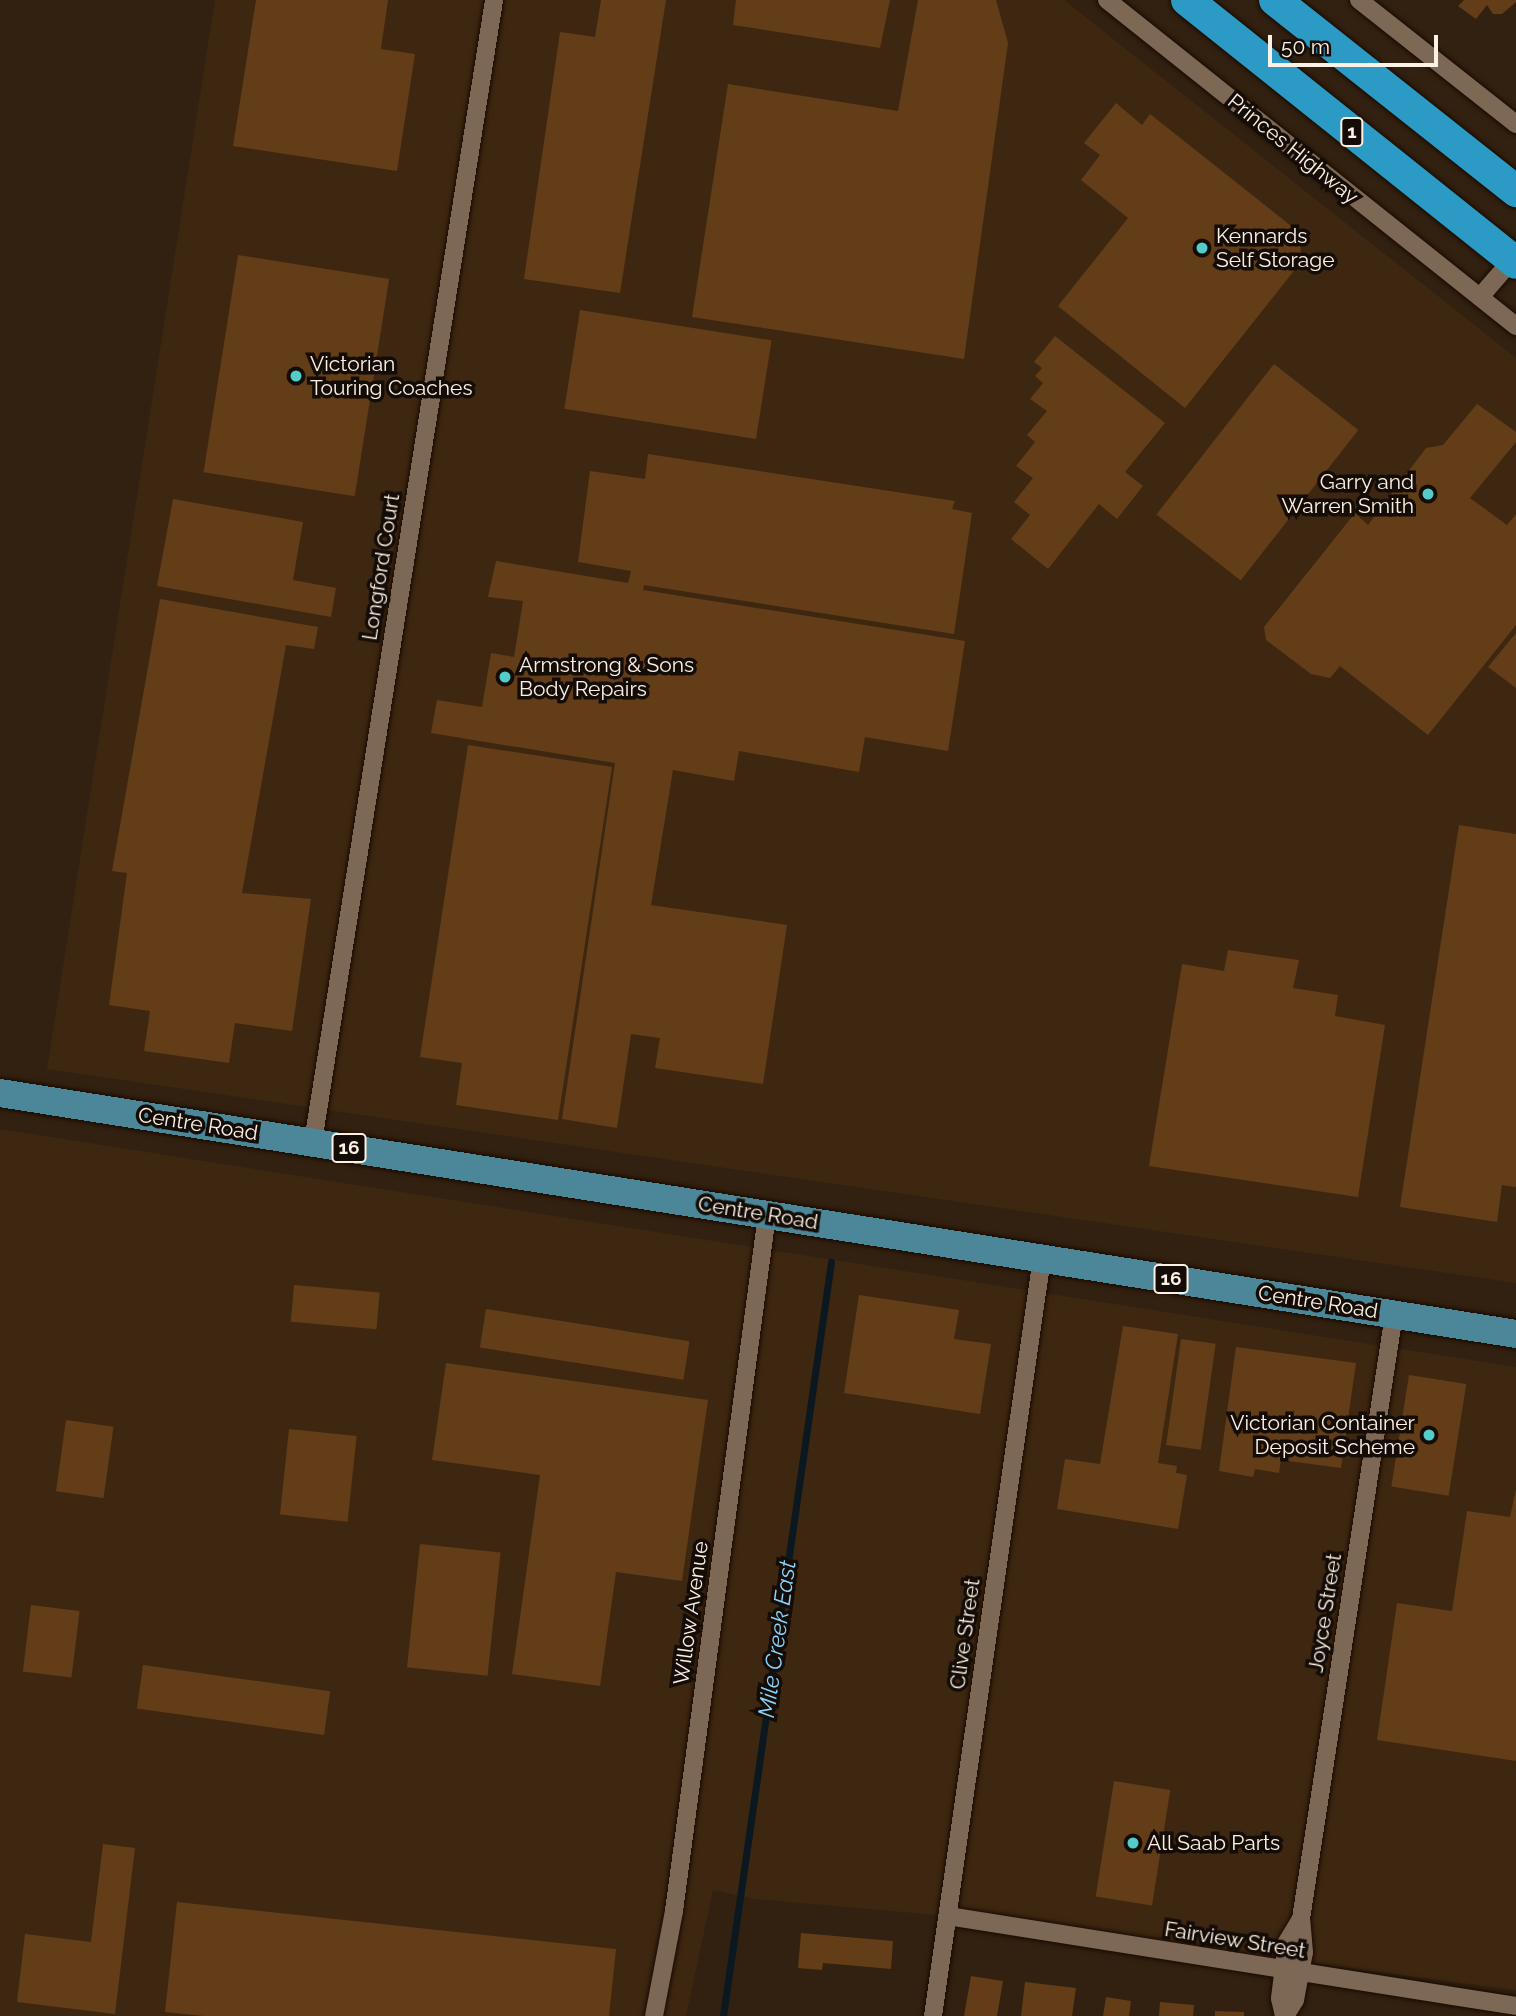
<!DOCTYPE html>
<html>
<head>
<meta charset="utf-8">
<style>
	body { margin:0 }
	#map { position:relative; width:1516px; height:2016px; overflow:hidden; background:#322110; font-family:Raleway,sans-serif }
	div>[style] { position:absolute }
	[style*='--x'] { left:calc(var(--x)*1px); top:calc(var(--y)*1px); width:calc(var(--w)*1px); rotate:calc(var(--a)*1deg) }
	.built>* { inset:0; background:#3e2711 }
	.stream>* { height:7px; margin:-3.5px; padding:0 3.5px; transform-origin:3.5px; border-radius:3.5px; background:#0b1820 }
	.building>* { inset:0; background:#633d17; transform-origin:0 0 }
	.roads { filter:drop-shadow(0 0 2px #190a00) drop-shadow(0 0 2px #190a00) }
	.street>* { height:18px; margin:-9px; padding:0 9px; transform-origin:9px; border-radius:9px; background:#7d6856 }
	.primary>* { height:28px; margin:-14px; padding:0 14px; transform-origin:14px; border-radius:14px; background:#4c8799 }
	.highway>* { height:32px; margin:-16px; padding:0 16px; transform-origin:16px; border-radius:16px; background:#2b9bc5 }
	.dots>* { width:19px; height:19px; translate:-50% -50%; box-sizing:border-box; border:4px solid #140c06; border-radius:50% }
	span { translate:-50% -50%; white-space:nowrap; text-align:center; line-height:1.15; -webkit-text-stroke:7px #140c06; paint-order:stroke }
	.shield-label span { padding:2px 5px; background:#140c06; border:2px solid; border-radius:5px; -webkit-text-stroke-width:0 }
	.shield-label { font-size:19px; color:#fdf1e6; font-weight:700 }
	.street-label { font-size:21px; color:#fdf1e6 }
	.poi-label { font-size:21px; color:#fdf1e6 }
	.left { translate:0 -50%; text-align:left }
	.right { translate:-100% -50%; text-align:right }
	.water-label { font-size:23px; color:#8dd5fe; font-style:italic }
	.scale { position:absolute; left:1268px; top:35px; width:170px; height:32px; box-sizing:border-box; border:4px solid #fdf1e6; border-top:0; padding-left:9px; font-size:21px; line-height:24px; white-space:nowrap; color:#fdf1e6; -webkit-text-stroke:5px #140c06; paint-order:stroke }
</style>
</head>
<body>
<div id="map">
	<div class="built">
		<div style="clip-path:polygon(215px 0,1064px 0,1516px 358px,1516px 1283px,47px 1069px)"></div>
		<div style="clip-path:polygon(0 1129px,1516px 1367px,1516px 1990px,948px 1916px,755px 1899px,713px 1890px,686px 2016px,0 2016px)"></div>
	</div>
	<div class="stream">
		<div style="--x:723;--y:2016;--w:762;--a:-81.85"></div>
	</div>
	<div class="building">
		<div style="clip-path:polygon(256px 0,388px 0,381px 49px,415px 54px,397px 171px,233px 146px)"></div>
		<div style="clip-path:polygon(601px 0,666px 0,620px 293px,524px 279px,560px 32px,595px 37px)"></div>
		<div style="clip-path:polygon(736px 0,890px 0,880px 48px,733px 25px)"></div>
		<div style="clip-path:polygon(918px 0,996px 0,1008px 43px,964px 359px,692px 317px,728px 84px,898px 111px)"></div>
		<div style="clip-path:polygon(1464px 0,1516px 0,1516px 2px,1502px 14px,1493px 14px,1487px 5px,1476px 19px,1458px 6px)"></div>
		<div style="clip-path:polygon(1116px 103px,1142px 125px,1150px 114px,1300px 233px,1301px 262px,1185px 408px,1058px 306px,1128px 218px,1081px 180px,1100px 155px,1084px 143px)"></div>
		<div style="left:238px;top:255px;width:153px;height:220px;rotate:9deg"></div>
		<div style="left:580px;top:310px;width:194px;height:100px;rotate:9deg"></div>
		<div style="clip-path:polygon(1055px 336px,1165px 423px,1125px 472px,1143px 486px,1117px 519px,1099px 504px,1048px 569px,1011px 539px,1030px 515px,1014px 502px,1033px 478px,1016px 466px,1035px 442px,1027px 435px,1047px 411px,1030px 399px,1043px 383px,1035px 376px,1042px 368px,1034px 362px)"></div>
		<div style="left:1274px;top:364px;width:107px;height:191px;rotate:38deg"></div>
		<div style="clip-path:polygon(1477px 404px,1516px 432px,1516px 442px,1470px 498px,1507px 525px,1516px 514px,1516px 625px,1428px 735px,1340px 666px,1330px 678px,1311px 674px,1266px 640px,1264px 627px,1355px 513px,1368px 525px,1426px 448px,1443px 445px)"></div>
		<div style="clip-path:polygon(648px 454px,955px 501px,952px 509px,972px 513px,954px 634px,644px 585px,643px 590px,965px 641px,948px 751px,865px 737px,859px 772px,739px 751px,734px 781px,673px 770px,651px 905px,787px 925px,763px 1084px,655px 1068px,660px 1038px,631px 1034px,617px 1128px,562px 1119px,615px 763px,431px 733px,437px 700px,482px 707px,491px 653px,514px 657px,523px 601px,488px 597px,496px 561px,628px 583px,631px 571px,578px 562px,590px 471px,645px 479px)"></div>
		<div style="clip-path:polygon(173px 499px,303px 522px,293px 580px,336px 588px,331px 617px,157px 586px)"></div>
		<div style="clip-path:polygon(160px 599px,318px 627px,314px 649px,286px 645px,242px 893px,311px 899px,292px 1031px,235px 1023px,229px 1063px,144px 1051px,150px 1011px,109px 1005px,127px 873px,112px 871px)"></div>
		<div style="clip-path:polygon(1516px 633px,1516px 688px,1488px 667px)"></div>
		<div style="clip-path:polygon(468px 745px,612px 767px,558px 1120px,456px 1105px,462px 1063px,420px 1057px)"></div>
		<div style="clip-path:polygon(1459px 825px,1516px 834px,1516px 1187px,1502px 1185px,1497px 1222px,1400px 1207px)"></div>
		<div style="clip-path:polygon(1228px 950px,1299px 960px,1293px 988px,1338px 995px,1335px 1016px,1385px 1025px,1358px 1197px,1149px 1166px,1182px 964px,1224px 971px)"></div>
		<div style="left:294px;top:1285px;width:86px;height:37px;rotate:5deg"></div>
		<div style="clip-path:polygon(859px 1295px,959px 1310px,954px 1339px,991px 1344px,980px 1414px,844px 1393px)"></div>
		<div style="left:486px;top:1309px;width:206px;height:39px;rotate:9deg"></div>
		<div style="clip-path:polygon(1123px 1326px,1178px 1334px,1158px 1463px,1177px 1466px,1176px 1473px,1187px 1475px,1178px 1529px,1057px 1509px,1065px 1459px,1100px 1464px)"></div>
		<div style="left:1181px;top:1339px;width:35px;height:107px;rotate:8deg"></div>
		<div style="clip-path:polygon(1236px 1347px,1356px 1363px,1341px 1468px,1281px 1460px,1279px 1473px,1255px 1469px,1253px 1477px,1219px 1471px)"></div>
		<div style="clip-path:polygon(446px 1363px,708px 1400px,682px 1581px,616px 1572px,600px 1686px,512px 1674px,540px 1475px,432px 1460px)"></div>
		<div style="left:1409px;top:1375px;width:58px;height:113px;rotate:9deg"></div>
		<div style="left:66px;top:1420px;width:48px;height:72px;rotate:8deg"></div>
		<div style="left:289px;top:1429px;width:68px;height:86px;rotate:6deg"></div>
		<div style="clip-path:polygon(1516px 1489px,1516px 1761px,1377px 1740px,1397px 1603px,1452px 1611px,1467px 1511px,1510px 1517px)"></div>
		<div style="left:420px;top:1544px;width:81px;height:124px;rotate:6deg"></div>
		<div style="left:31px;top:1605px;width:49px;height:67px;rotate:7deg"></div>
		<div style="left:143px;top:1665px;width:189px;height:44px;rotate:8deg"></div>
		<div style="left:1114px;top:1781px;width:57px;height:117px;rotate:9deg"></div>
		<div style="clip-path:polygon(103px 1844px,135px 1848px,115px 2014px,17px 2002px,25px 1934px,91px 1942px)"></div>
		<div style="clip-path:polygon(177px 1902px,616px 1949px,609px 2016px,204px 2016px,165px 2012px)"></div>
		<div style="clip-path:polygon(801px 1933px,893px 1941px,891px 1969px,823px 1963px,822px 1970px,798px 1968px)"></div>
		<div style="clip-path:polygon(971px 1976px,1003px 1981px,997px 2016px,964px 2016px)"></div>
		<div style="clip-path:polygon(1025px 1982px,1076px 1988px,1072px 2016px,1021px 2016px)"></div>
		<div style="clip-path:polygon(1106px 1997px,1131px 2001px,1129px 2016px,1103px 2016px)"></div>
		<div style="clip-path:polygon(1160px 2002px,1194px 2005px,1193px 2016px,1159px 2016px)"></div>
		<div style="clip-path:polygon(1215px 2011px,1244px 2012px,1244px 2016px,1215px 2016px)"></div>
	</div>
	<div class="roads">
		<div class="street">
			<div style="--x:1107;--y:0;--w:523;--a:38.56"></div>
			<div style="--x:1359;--y:0;--w:200;--a:38.3"></div>
			<div style="--x:1480;--y:297;--w:49;--a:-49.1"></div>
			<div style="--x:313;--y:1142;--w:1156;--a:-80.99"></div>
			<div style="--x:948;--y:1916;--w:575;--a:9"></div>
			<div style="--x:654;--y:2016;--w:107;--a:-79.2"></div>
			<div style="--x:674;--y:1911;--w:702;--a:-82.39"></div>
			<div style="--x:933;--y:2016;--w:766;--a:-81.82"></div>
			<div style="--x:1284;--y:2016;--w:18;--a:-103"></div>
			<div style="--x:1280;--y:1998;--w:56;--a:-82.9"></div>
			<div style="--x:1287;--y:1942;--w:27;--a:-59"></div>
			<div style="--x:1285;--y:2016;--w:19;--a:-58"></div>
			<div style="--x:1295;--y:2000;--w:49;--a:-79.4"></div>
			<div style="--x:1304;--y:1952;--w:33;--a:-95"></div>
			<div style="--x:1301;--y:1919;--w:612;--a:-81.26"></div>
		</div>
		<div class="primary">
			<div style="--x:0;--y:1093;--w:1535;--a:9.03"></div>
		</div>
		<div class="highway">
			<div style="--x:1187;--y:0;--w:421;--a:38.6"></div>
			<div style="--x:1275;--y:0;--w:308;--a:38.4"></div>
		</div>
	</div>
	<div class="dots">
		<div style="left:1202px;top:248px;background:#53cdca"></div>
		<div style="left:296px;top:376px;background:#53cdca"></div>
		<div style="left:1428px;top:494px;background:#53cdca"></div>
		<div style="left:505px;top:677px;background:#53cdca"></div>
		<div style="left:1429px;top:1435px;background:#53cdca"></div>
		<div style="left:1133px;top:1843px;background:#53cdca"></div>
	</div>
	<div class="shield-label">
		<span style="left:1352px;top:132px">1</span>
		<span style="left:349px;top:1148px">16</span>
		<span style="left:1171px;top:1279px">16</span>
	</div>
	<div class="street-label">
		<span style="left:1293px;top:149px;rotate:39deg">Princes Highway</span>
		<span style="left:381px;top:567px;rotate:-81deg">Longford Court</span>
		<span style="left:198px;top:1124px;rotate:9deg">Centre Road</span>
		<span style="left:758px;top:1213px;rotate:9deg">Centre Road</span>
		<span style="left:1318px;top:1302px;rotate:9deg">Centre Road</span>
		<span style="left:691px;top:1613px;rotate:-82deg">Willow Avenue</span>
		<span style="left:1325px;top:1613px;rotate:-81deg">Joyce Street</span>
		<span style="left:965px;top:1634px;rotate:-82deg">Clive Street</span>
		<span style="left:1235px;top:1940px;rotate:9deg">Fairview Street</span>
	</div>
	<div class="poi-label">
		<span class="left" style="left:1216px;top:248px">Kennards<br>Self Storage</span>
		<span class="left" style="left:310px;top:376px">Victorian<br>Touring Coaches</span>
		<span class="right" style="left:1414px;top:494px">Garry and<br>Warren Smith</span>
		<span class="left" style="left:519px;top:677px">Armstrong &amp; Sons<br>Body Repairs</span>
		<span class="right" style="left:1415px;top:1435px">Victorian Container<br>Deposit Scheme</span>
		<span class="left" style="left:1147px;top:1843px">All Saab Parts</span>
	</div>
	<div class="water-label">
		<span style="left:777px;top:1639px;rotate:-82deg">Mile Creek East</span>
	</div>
	<div class="scale">50 m</div>
</div>
</body>
</html>
